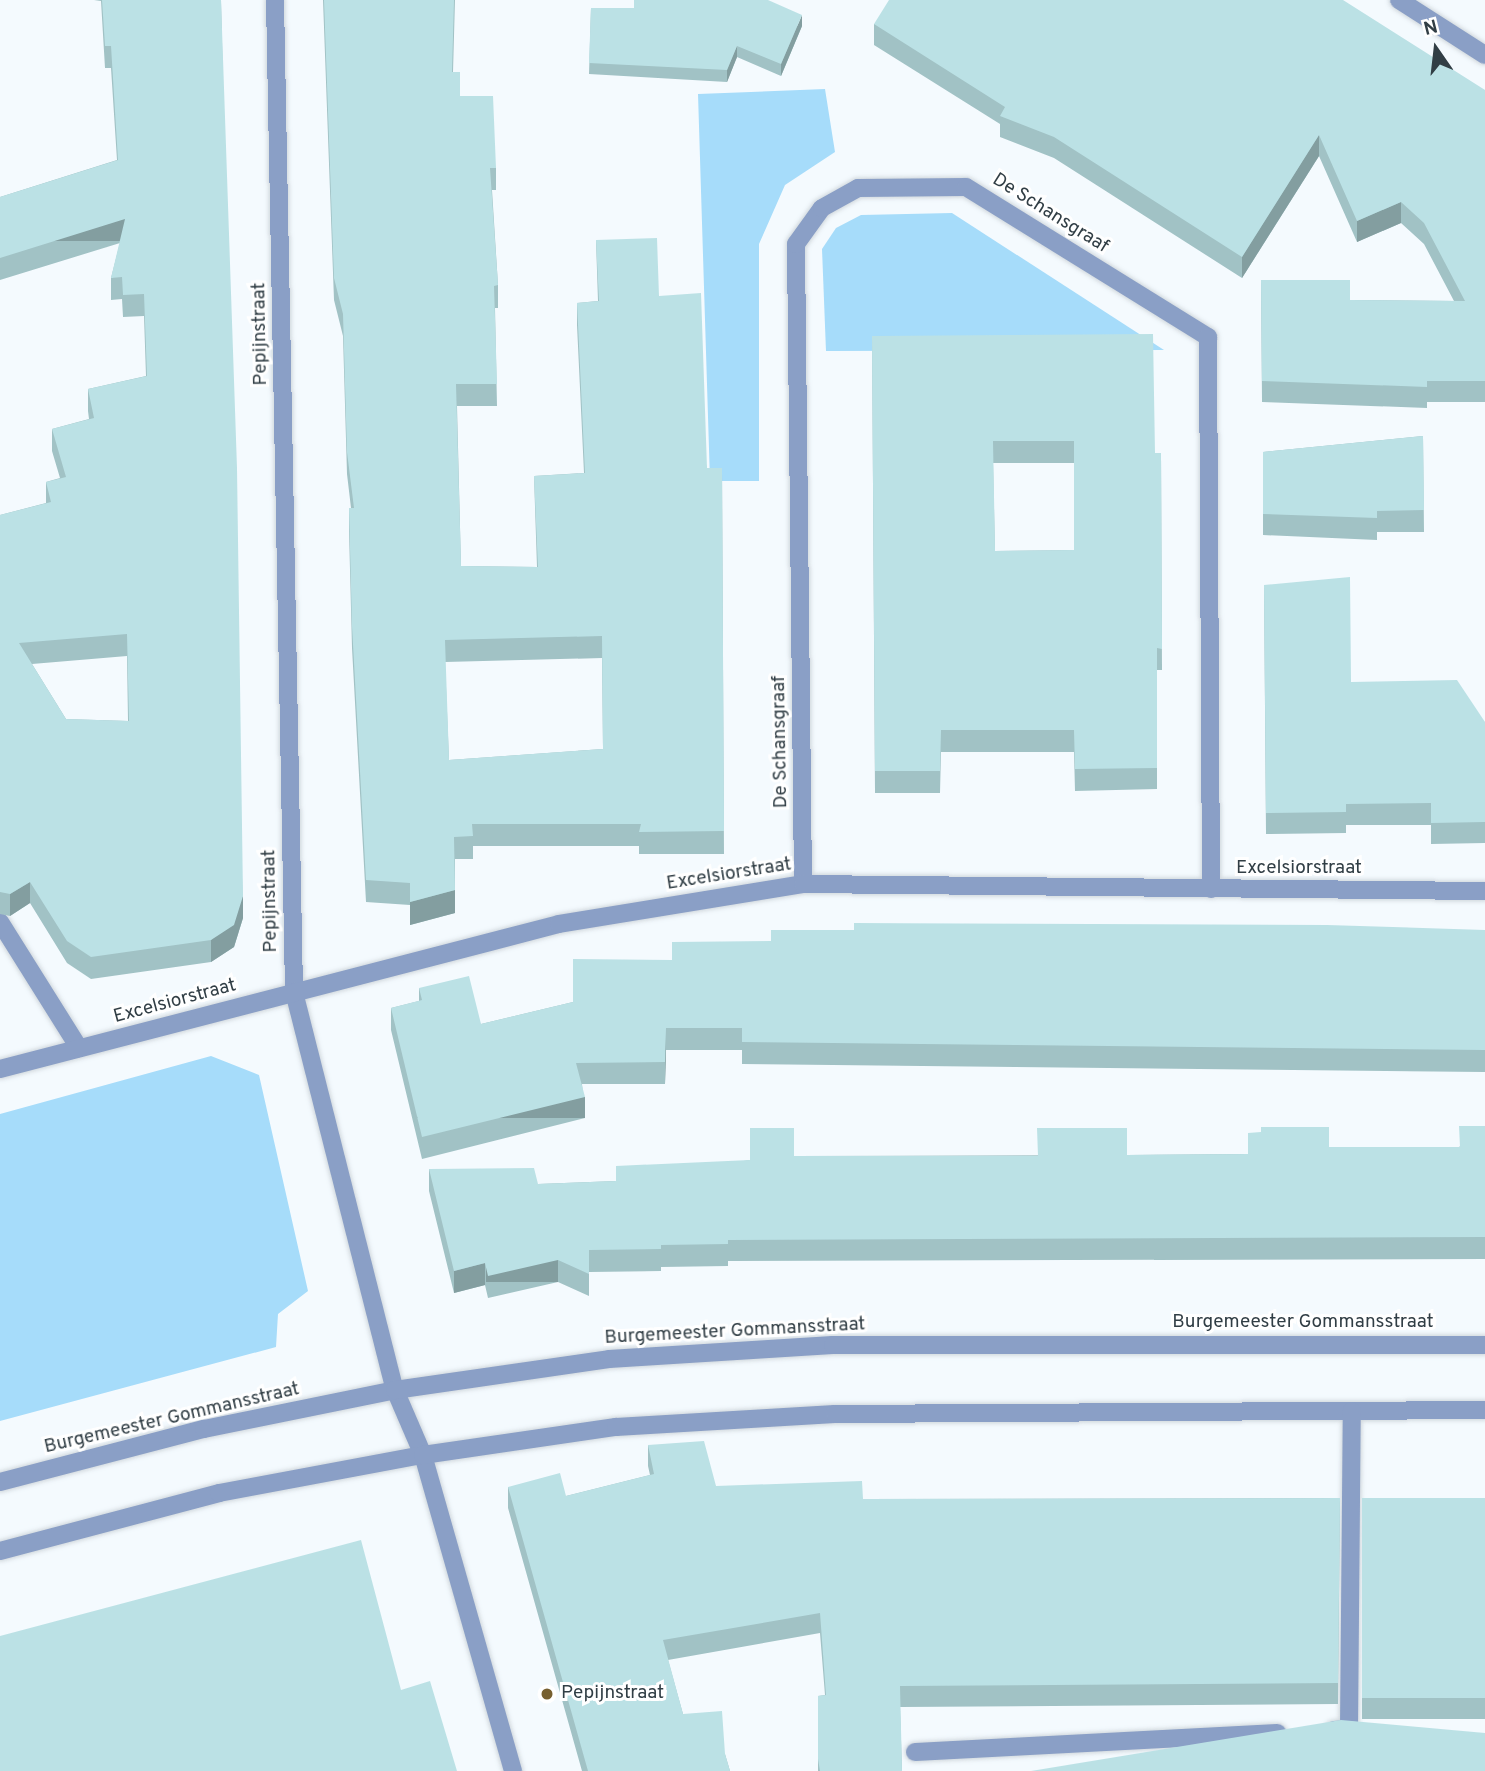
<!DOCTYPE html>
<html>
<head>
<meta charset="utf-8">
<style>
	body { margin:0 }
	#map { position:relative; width:1485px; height:1771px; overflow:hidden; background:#f4fafe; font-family:Overpass,sans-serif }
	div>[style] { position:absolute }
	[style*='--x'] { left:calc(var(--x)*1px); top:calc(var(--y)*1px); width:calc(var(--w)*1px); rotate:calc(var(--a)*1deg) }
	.green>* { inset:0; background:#a6dcfa }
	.roads { filter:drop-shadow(0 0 2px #d1d8dd) drop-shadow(0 0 2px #d1d8dd) }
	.minor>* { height:18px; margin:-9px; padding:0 9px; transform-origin:9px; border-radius:9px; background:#8a9fc6 }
	.wall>* { inset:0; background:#a1c2c5; transform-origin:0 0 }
	.shaded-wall>* { inset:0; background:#839ea0; transform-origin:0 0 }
	.building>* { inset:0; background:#bbe1e5; transform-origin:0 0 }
	.dots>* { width:19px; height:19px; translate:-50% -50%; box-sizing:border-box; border:4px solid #fff; border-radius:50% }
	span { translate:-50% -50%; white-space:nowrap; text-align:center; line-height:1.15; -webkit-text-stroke:6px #fff; paint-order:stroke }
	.street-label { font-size:19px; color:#313e45 }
	.poi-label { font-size:19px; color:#313e45 }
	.left { translate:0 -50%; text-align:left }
	.north { position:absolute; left:1401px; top:14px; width:70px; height:70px; -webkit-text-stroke:5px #fff; paint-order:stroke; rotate:346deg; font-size:19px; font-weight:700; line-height:28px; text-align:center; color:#313e45 }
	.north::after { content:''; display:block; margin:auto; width:24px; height:32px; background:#313e45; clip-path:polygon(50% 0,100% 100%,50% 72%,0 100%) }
</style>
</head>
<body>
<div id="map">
	<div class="green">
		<div style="clip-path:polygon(825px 89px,835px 152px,785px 185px,759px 244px,759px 481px,710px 481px,698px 94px)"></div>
		<div style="clip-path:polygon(952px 213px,1164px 350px,826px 351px,822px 249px,836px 228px,861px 215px)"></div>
		<div style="clip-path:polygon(211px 1056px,259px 1075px,308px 1291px,278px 1314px,276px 1347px,0 1421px,0 1114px)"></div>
	</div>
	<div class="roads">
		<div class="minor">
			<div style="--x:275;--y:0;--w:992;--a:88.9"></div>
			<div style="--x:294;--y:992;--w:411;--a:75.8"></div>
			<div style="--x:395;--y:1390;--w:71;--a:66.7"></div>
			<div style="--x:423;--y:1455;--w:329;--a:74.1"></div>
			<div style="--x:1399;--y:0;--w:102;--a:32.6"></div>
			<div style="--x:803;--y:884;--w:640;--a:-90.63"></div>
			<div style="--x:796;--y:244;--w:44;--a:-54.2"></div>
			<div style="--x:822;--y:208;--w:41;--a:-29.1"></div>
			<div style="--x:858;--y:188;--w:108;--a:-0.5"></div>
			<div style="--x:966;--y:187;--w:285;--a:31.8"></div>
			<div style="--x:1208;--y:337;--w:552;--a:89.69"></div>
			<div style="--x:0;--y:922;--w:149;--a:57.9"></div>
			<div style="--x:0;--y:1069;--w:577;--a:-14.54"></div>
			<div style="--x:559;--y:924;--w:247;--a:-9.3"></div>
			<div style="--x:803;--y:884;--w:682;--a:0.59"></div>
			<div style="--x:0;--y:1482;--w:211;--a:-14.6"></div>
			<div style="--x:204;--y:1429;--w:195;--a:-11.5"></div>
			<div style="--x:395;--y:1390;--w:216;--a:-8.2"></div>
			<div style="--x:609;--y:1359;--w:224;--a:-3.6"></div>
			<div style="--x:833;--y:1345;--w:652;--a:0"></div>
			<div style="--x:0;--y:1551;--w:227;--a:-14.8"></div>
			<div style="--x:219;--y:1493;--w:208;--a:-10.6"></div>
			<div style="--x:423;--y:1455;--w:195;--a:-8.3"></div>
			<div style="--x:616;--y:1427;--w:219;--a:-3.4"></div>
			<div style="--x:835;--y:1414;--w:650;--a:-0.35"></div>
			<div style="--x:1334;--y:1730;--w:15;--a:-4"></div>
			<div style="--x:1349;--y:1729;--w:318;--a:-89.5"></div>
			<div style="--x:915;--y:1752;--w:363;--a:-3"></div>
		</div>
	</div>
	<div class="wall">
		<div style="clip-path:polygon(evenodd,94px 0,221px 0,243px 918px,234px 947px,211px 962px,91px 979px,67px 963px,30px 903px,10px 916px,0 914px,0 515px,46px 503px,46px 482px,60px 478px,52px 451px,52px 429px,89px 419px,88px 411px,88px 389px,146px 376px,144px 316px,123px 317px,122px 299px,111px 300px,111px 278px,120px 243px,0 280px,0 197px,117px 160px,111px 68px,105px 68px,101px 1px,94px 0,127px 656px,128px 721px,66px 719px,32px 664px,127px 656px)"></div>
		<div style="clip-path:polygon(evenodd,323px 0,455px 0,453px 72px,460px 96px,496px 168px,496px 190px,492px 190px,498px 285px,498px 308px,495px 308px,497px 406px,457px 406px,461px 566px,537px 567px,534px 476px,584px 473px,577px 325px,577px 303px,598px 301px,596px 240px,659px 296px,707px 468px,722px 468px,724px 854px,639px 854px,639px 846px,473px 846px,473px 859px,455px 859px,455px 913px,410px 925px,410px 905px,366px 902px,352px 648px,349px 531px,349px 508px,351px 508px,347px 474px,343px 336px,334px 300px,323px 0,602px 658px,603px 749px,449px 760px,445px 662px,602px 658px)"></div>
		<div style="clip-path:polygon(591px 8px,802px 26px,781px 76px,737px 57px,727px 82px,589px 74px)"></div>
		<div style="clip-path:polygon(874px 24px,1485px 90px,1485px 402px,1427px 402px,1427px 408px,1262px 402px,1261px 280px,1350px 300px,1454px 301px,1424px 244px,1401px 223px,1357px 242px,1319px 156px,1242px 278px,1054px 158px,1000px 137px,1000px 124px,874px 45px)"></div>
		<div style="clip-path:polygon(evenodd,872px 336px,1155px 453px,1161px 453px,1162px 670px,1157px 670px,1157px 789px,1075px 791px,1074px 752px,941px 752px,940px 793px,875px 793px,872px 336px,993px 463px,1074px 463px,1074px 550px,995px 551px,993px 463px)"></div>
		<div style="clip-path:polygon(1423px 436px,1424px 532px,1377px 532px,1377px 540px,1263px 535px,1263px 452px)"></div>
		<div style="clip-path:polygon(1264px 585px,1351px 682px,1485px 722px,1485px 843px,1431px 844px,1431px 825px,1346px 825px,1346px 833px,1266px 834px)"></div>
		<div style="clip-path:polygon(1485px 930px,1485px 1072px,742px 1064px,742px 1050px,666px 1050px,665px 1084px,582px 1084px,585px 1118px,422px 1159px,391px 1030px,391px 1008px,419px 1001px,419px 988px,481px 1024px,573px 1002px,672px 960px)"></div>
		<div style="clip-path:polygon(1485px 1126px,1485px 1259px,728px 1261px,728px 1266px,661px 1267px,661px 1271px,589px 1272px,589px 1296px,558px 1282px,488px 1298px,485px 1285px,454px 1293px,429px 1191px,429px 1169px,538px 1184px,616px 1181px,750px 1160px,794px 1156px,1127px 1155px,1248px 1154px,1329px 1147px,1459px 1147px)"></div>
		<div style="clip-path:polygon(648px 1445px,716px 1486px,863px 1499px,1340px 1498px,1338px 1704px,900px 1707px,902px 1771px,818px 1771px,818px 1696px,825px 1695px,820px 1633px,668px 1660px,683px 1714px,725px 1754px,730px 1771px,582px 1771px,508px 1508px,508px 1487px,566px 1496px,650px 1475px,648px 1466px)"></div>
		<div style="left:1362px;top:1498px;width:123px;height:221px"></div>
	</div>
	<div class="shaded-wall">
		<div style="clip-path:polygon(802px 15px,802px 26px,781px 76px,781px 64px)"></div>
		<div style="clip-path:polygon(737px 46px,737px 57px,727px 82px,727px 70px)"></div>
		<div style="clip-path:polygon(1319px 135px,1319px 156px,1242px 278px,1242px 257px)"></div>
		<div style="clip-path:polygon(1401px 202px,1401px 223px,1357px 242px,1357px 221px)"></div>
		<div style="left:125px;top:219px;width:22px;height:131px;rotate:90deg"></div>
		<div style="clip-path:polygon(30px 882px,30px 903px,10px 916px,10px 894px)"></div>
		<div style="clip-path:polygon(455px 890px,455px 913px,410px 925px,410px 902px)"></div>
		<div style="clip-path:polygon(243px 896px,243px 918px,234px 947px,211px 962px,211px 940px)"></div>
		<div style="clip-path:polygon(666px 1028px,666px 1050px,665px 1084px,665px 1062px)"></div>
		<div style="left:585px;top:1097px;width:21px;height:168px;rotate:90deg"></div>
		<div style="left:558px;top:1260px;width:22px;height:72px;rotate:90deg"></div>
		<div style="clip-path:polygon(485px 1263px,485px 1285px,454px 1293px,454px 1271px)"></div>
	</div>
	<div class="building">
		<div style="clip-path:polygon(evenodd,102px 0,221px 0,237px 468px,243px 896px,234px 925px,211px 940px,91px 957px,67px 941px,30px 882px,10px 894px,0 892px,0 515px,51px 502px,46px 482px,66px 477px,52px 429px,94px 418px,88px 389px,147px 376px,144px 294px,123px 295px,122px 277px,111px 278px,125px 219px,0 258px,0 197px,118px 160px,111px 46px,105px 46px,102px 0,127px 634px,129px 721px,66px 719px,19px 643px,127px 634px)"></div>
		<div style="clip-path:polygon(evenodd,324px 0,454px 0,452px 72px,460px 72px,460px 96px,493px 96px,496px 168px,490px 168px,498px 285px,494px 286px,497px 384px,456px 384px,461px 566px,538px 567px,534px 476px,585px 473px,577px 303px,599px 301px,596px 240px,657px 238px,659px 296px,701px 293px,707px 468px,722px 468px,724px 831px,639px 832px,641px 824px,472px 824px,473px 836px,454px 837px,455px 890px,410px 902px,410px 883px,366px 880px,352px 626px,349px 508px,354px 508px,347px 452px,343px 314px,334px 278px,324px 0,602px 636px,603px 749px,449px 760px,445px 640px,602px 636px)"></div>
		<div style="clip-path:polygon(634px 0,768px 0,802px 15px,781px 64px,737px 46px,727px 70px,589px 63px,591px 8px,634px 8px)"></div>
		<div style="clip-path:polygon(889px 0,1343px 0,1485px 90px,1485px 381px,1427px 381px,1427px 387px,1262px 381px,1261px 280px,1350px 280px,1350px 300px,1465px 301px,1424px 223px,1401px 202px,1357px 221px,1319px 135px,1242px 257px,1054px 137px,1000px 116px,1005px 107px,874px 24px)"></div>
		<div style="clip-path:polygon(evenodd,1153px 334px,1155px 453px,1161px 453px,1162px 649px,1157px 648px,1157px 768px,1075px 769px,1074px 730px,941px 730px,940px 771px,875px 771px,872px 336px,1153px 334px,993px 441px,1074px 441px,1074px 550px,995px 551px,993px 441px)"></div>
		<div style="clip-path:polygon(1423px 436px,1424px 510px,1377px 511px,1377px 518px,1263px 514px,1263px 452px)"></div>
		<div style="clip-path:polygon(1350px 577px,1351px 682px,1457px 680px,1485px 722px,1485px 822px,1431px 823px,1431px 803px,1346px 804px,1346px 812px,1266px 813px,1264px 585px)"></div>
		<div style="clip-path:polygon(854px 923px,1327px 925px,1485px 930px,1485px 1050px,742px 1042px,742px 1028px,666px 1028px,665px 1062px,576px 1063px,585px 1097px,422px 1137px,391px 1008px,422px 1000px,419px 988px,469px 976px,481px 1024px,573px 1002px,573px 959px,672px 960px,672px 942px,771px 941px,771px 930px,854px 930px)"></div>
		<div style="clip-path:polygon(1459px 1126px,1485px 1126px,1485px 1237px,728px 1240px,728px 1244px,661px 1245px,661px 1249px,589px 1250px,589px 1274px,558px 1260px,488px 1276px,485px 1263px,454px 1271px,429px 1169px,534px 1168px,538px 1184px,616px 1181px,616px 1166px,750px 1160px,750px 1128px,794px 1128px,794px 1156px,1038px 1156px,1037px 1128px,1127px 1128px,1127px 1155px,1248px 1154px,1248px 1133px,1261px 1132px,1261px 1127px,1329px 1127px,1329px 1147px,1460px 1147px)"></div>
		<div style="clip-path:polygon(704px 1441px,716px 1486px,862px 1481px,863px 1499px,1340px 1498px,1338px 1683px,900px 1686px,902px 1771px,820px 1771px,818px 1759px,818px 1696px,826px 1695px,820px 1613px,663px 1640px,683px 1714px,722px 1711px,725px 1754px,730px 1771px,588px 1771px,508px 1487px,560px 1473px,566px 1496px,654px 1474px,648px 1445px)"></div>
		<div style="left:1362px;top:1498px;width:123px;height:200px"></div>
		<div style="clip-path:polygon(361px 1540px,401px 1690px,430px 1681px,457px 1771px,0 1771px,0 1636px)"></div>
		<div style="clip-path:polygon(1341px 1720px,1485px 1733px,1485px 1771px,1031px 1771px)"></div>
	</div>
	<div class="dots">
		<div style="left:547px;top:1694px;background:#765f2f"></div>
	</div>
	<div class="street-label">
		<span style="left:1050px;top:214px;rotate:32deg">De Schansgraaf</span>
		<span style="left:261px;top:334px;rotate:-91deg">Pepijnstraat</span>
		<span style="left:781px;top:742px;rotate:-91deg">De Schansgraaf</span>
		<span style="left:1299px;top:869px">Excelsiorstraat</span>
		<span style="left:729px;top:875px;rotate:-9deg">Excelsiorstraat</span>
		<span style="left:271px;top:901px;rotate:-91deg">Pepijnstraat</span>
		<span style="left:175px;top:1002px;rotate:-15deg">Excelsiorstraat</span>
		<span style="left:1303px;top:1323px">Burgemeester Gommansstraat</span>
		<span style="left:735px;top:1332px;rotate:-3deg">Burgemeester Gommansstraat</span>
		<span style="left:172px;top:1419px;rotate:-13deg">Burgemeester Gommansstraat</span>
	</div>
	<div class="poi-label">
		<span class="left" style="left:561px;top:1694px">Pepijnstraat</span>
	</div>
	<div class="north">N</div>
</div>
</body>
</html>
